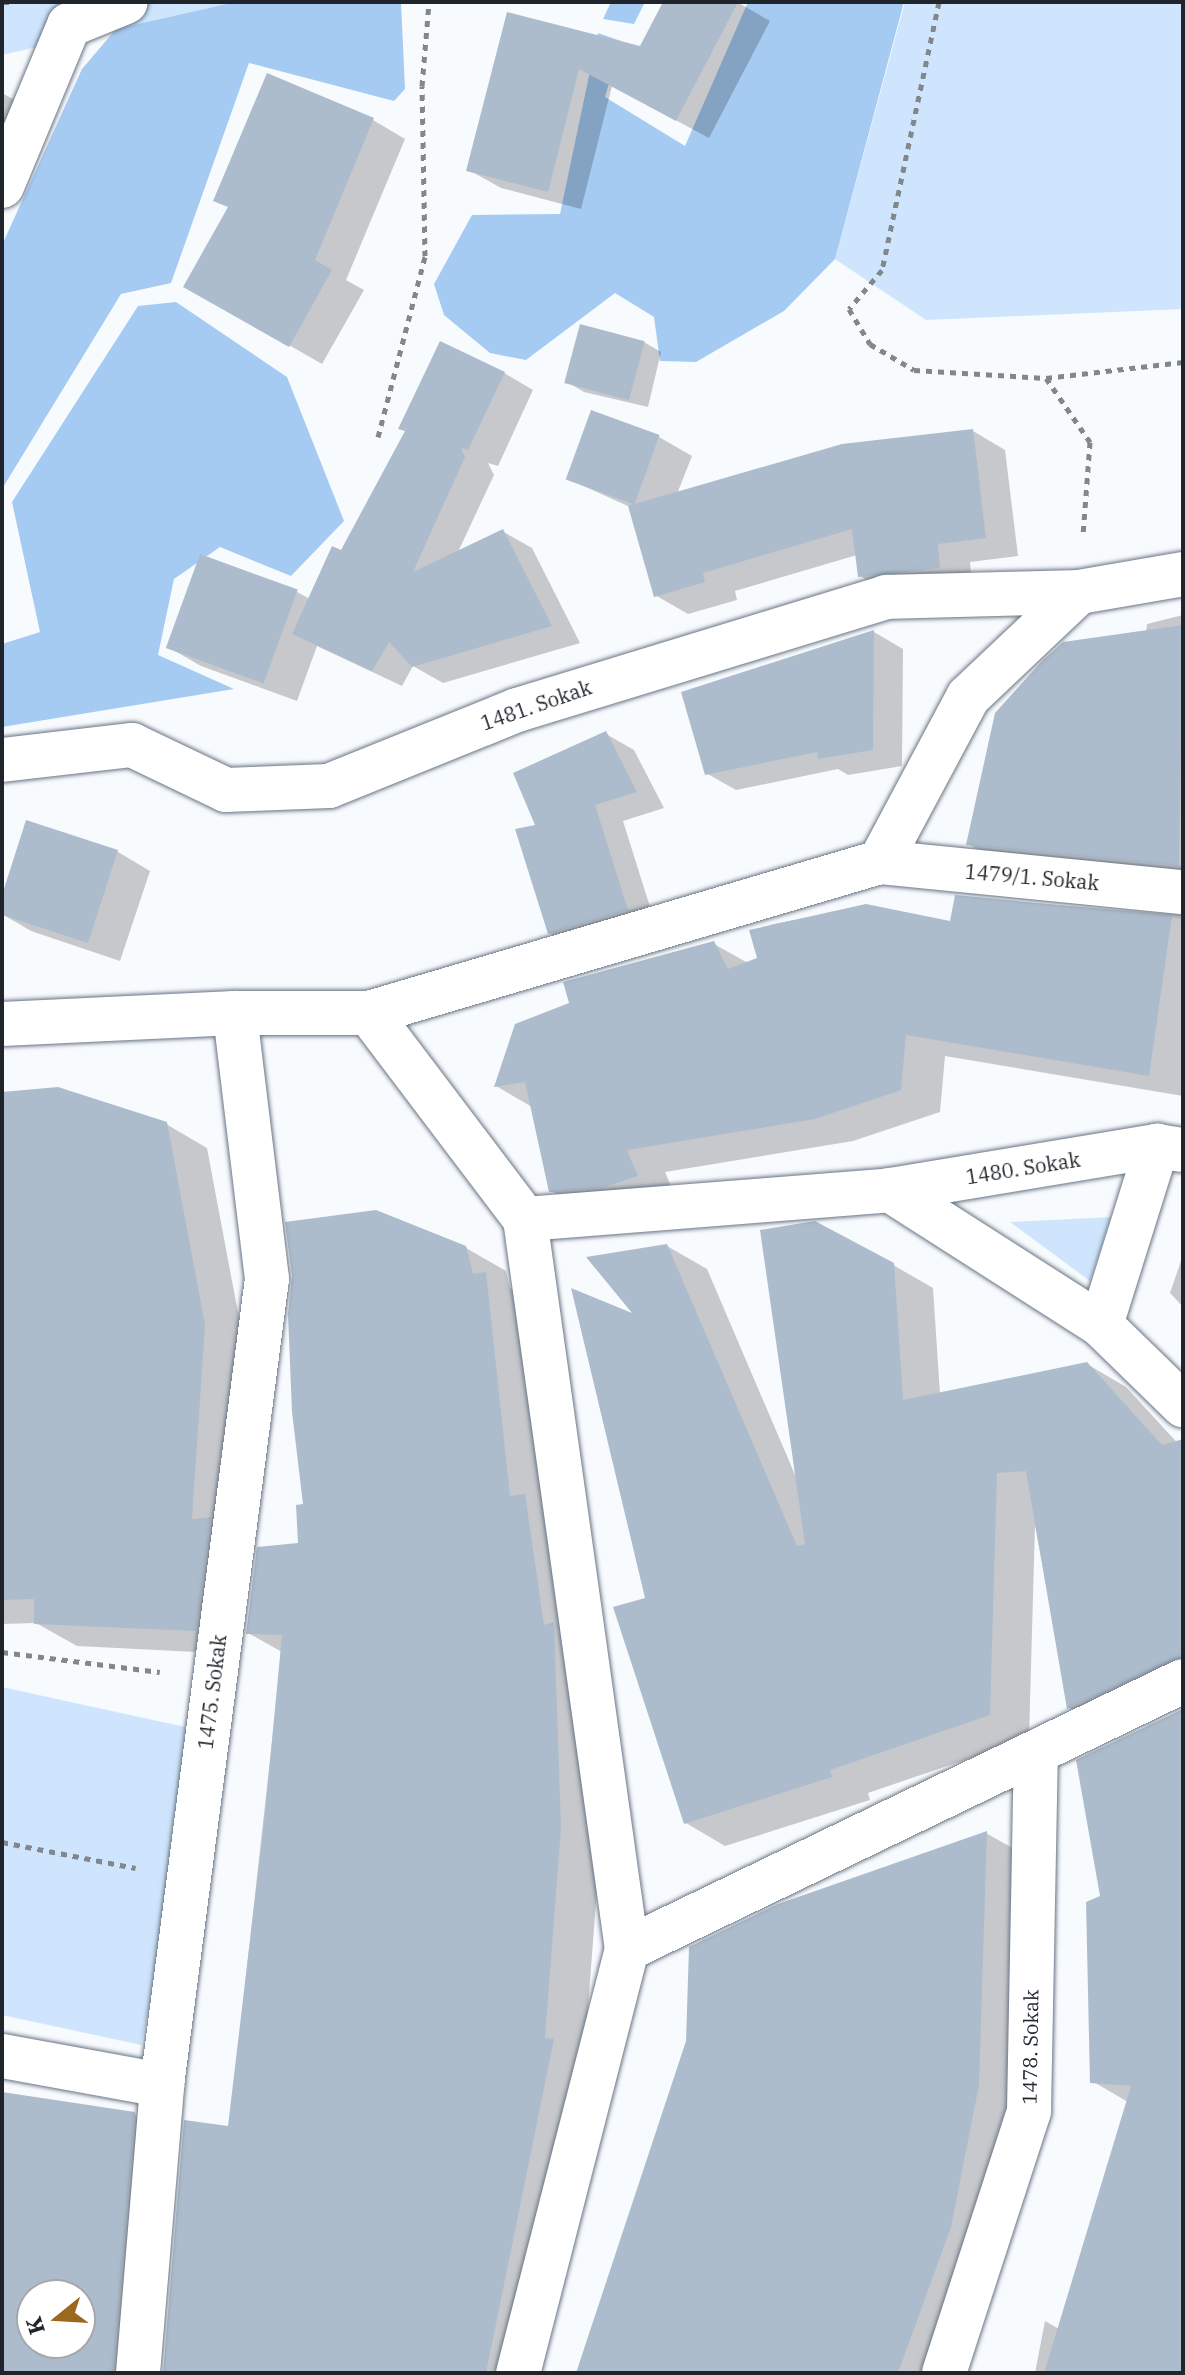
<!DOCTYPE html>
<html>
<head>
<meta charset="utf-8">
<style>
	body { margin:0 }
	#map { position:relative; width:1185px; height:2375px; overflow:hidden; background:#f8fbfe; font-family:"IBM Plex Serif",serif }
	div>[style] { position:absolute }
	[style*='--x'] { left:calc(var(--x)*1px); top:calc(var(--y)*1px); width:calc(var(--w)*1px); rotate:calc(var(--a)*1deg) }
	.green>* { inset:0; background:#cfe5fd }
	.forest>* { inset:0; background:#a6cbf3 }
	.shadow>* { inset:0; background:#0003 }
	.building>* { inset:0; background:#adbccc; transform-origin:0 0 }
	.path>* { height:5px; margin-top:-2.5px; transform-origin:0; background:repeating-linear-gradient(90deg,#82878b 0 6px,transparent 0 12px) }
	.roads { filter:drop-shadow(0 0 2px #687584) drop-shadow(0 0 2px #687584) }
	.minor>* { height:44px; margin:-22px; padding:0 22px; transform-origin:22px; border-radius:22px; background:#fff }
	span { translate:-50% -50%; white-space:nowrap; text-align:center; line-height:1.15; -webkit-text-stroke:6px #fff; paint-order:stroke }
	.street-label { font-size:20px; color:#1f252b }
	.frame { position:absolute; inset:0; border:4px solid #1f252b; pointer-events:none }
	.north { position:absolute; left:16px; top:2279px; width:80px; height:80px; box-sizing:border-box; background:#fff; border:2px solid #a5a8aa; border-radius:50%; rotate:252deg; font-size:22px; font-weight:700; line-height:32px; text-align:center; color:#1f252b }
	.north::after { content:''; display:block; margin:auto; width:28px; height:36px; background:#9c681e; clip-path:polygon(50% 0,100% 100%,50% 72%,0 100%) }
</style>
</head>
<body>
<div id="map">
	<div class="green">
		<div style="clip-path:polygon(2px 2px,235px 2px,2px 55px)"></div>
		<div style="clip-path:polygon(905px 2px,1183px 2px,1183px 309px,926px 320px,835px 259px)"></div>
		<div style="clip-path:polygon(1111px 1217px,1090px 1281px,1010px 1222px)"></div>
		<div style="clip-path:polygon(2px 1687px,208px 1732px,141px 2045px,2px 2015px)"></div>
	</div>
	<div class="forest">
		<div style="clip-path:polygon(235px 2px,401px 2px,405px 89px,394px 101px,249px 63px,171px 283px,121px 294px,2px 489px,2px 245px,82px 69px,116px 29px)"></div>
		<div style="clip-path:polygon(611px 2px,645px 2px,634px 24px,603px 19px)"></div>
		<div style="clip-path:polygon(748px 2px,904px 2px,835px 259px,784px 311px,696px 362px,660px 361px,654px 317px,615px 293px,526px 360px,490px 353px,444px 315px,434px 284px,472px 215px,560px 214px,598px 33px,621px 41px,605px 97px,685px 146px)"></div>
		<div style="clip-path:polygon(176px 302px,287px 377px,344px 521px,291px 576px,220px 547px,174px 579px,158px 655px,234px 689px,2px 727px,2px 644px,40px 632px,12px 502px,138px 306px)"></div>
	</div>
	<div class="shadow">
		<div style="clip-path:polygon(665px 2px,737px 2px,770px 21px,709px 138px,612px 86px,581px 209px,501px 188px,469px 170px,508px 14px,641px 48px)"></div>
		<div style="clip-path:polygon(2px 93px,20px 103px,2px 151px)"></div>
		<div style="clip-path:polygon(373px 120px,405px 139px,346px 280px,364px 290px,322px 364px,186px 286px)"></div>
		<div style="clip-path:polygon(644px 342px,661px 352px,648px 407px,584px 392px,567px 382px)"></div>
		<div style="clip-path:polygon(504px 373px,533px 390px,498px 466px,488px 463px,494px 475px,458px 552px,502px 531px,532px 548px,580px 643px,443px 683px,413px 666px,402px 686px,317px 646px,297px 701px,201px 666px,168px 647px,297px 592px,310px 599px,342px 553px)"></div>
		<div style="clip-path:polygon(973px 431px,1005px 450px,1018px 556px,970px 562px,972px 586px,893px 595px,860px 576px,857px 555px,735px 591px,737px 600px,688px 614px,655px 595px,630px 507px,568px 479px,659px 437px,692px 456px,677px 494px)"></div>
		<div style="clip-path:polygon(1183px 615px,1183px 884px,1007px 867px,968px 844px,1146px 632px,1147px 624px)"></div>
		<div style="clip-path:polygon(874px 632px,903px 649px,902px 766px,848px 775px,838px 769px,736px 790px,706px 773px)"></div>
		<div style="clip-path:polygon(606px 734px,634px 750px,664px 808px,623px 821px,656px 926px,578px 949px,549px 933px,538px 826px)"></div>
		<div style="clip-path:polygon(27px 823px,118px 852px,150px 871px,120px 961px,31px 931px,2px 914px)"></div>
		<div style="clip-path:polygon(956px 897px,1183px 915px,1183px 1096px,945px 1056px,940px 1112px,853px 1141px,665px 1172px,676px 1198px,590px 1213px,551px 1191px,532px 1107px,496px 1086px,714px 944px,748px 963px,760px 959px,752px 931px,774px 924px,866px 906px,951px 923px)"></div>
		<div style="clip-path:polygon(2px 1094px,166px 1124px,207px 1148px,245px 1350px,236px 1654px,77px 1646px,36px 1623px,2px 1624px)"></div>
		<div style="clip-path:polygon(667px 1246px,707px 1269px,796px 1477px,893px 1265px,933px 1288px,940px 1394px,1087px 1364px,1126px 1387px,1183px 1449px,1183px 1694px,1108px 1730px,1069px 1708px,1035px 1525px,1029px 1738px,868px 1793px,870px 1800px,725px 1846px,686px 1823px,647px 1600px,638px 1317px)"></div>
		<div style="clip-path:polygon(466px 1248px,506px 1271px,510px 1288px,525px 1297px,600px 1850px,584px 2059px,529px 2373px,165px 2373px,229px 2128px,282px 1652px,248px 1633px,300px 1545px,305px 1506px)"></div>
		<div style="clip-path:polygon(1183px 1255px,1183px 1307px,1170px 1293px)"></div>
		<div style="clip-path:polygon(1183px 1711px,1183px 2373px,1035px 2373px,1045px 2321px,1059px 2329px,1128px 2102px,1092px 2081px,1102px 1898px)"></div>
		<div style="clip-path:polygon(986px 1833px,1028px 1857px,1020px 2110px,955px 2373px,578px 2373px)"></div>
		<div style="clip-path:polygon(evenodd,2px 2094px,134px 2114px,174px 2137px,154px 2373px,2px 2373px,2px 2094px,32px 2295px,80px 2295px,80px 2343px,32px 2343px,32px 2295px)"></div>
	</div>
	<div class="building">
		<div style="clip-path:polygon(663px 2px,738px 2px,676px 121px,579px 69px,548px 192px,466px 171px,507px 12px,640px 46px)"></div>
		<div style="clip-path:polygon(267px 73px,374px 118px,315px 260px,332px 270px,289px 347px,183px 287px,228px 207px,213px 201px)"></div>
		<div style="left:580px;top:324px;width:67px;height:61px;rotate:15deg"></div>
		<div style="clip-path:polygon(440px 341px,505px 372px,468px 450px,461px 448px,465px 457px,413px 572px,503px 529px,552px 626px,412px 667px,389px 642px,372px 671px,292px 634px,332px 546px,341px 550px,405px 431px,398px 429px)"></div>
		<div style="left:591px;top:410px;width:73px;height:74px;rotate:20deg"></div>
		<div style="clip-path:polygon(973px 429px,986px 538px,938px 544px,940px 568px,858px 577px,852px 529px,703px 573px,705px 582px,654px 597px,628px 506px,842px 444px)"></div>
		<div style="left:200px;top:554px;width:104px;height:100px;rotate:20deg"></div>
		<div style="clip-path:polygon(1183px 625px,1179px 866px,966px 845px,995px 713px,1041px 662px,1063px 642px)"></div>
		<div style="clip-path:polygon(874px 630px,873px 750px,818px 759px,817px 752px,705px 775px,681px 692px)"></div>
		<div style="clip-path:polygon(606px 731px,637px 792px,595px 805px,628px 910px,548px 934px,515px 829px,535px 825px,513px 773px)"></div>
		<div style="clip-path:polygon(26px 820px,118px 850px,88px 943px,2px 915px,2px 895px)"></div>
		<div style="clip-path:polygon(955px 895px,1172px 916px,1149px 1076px,906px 1035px,901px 1090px,815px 1119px,627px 1150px,638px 1176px,602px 1188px,549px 1192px,525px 1082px,494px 1087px,515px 1024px,569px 1003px,563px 982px,714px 941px,728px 969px,757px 958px,749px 930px,866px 904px,950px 921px)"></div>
		<div style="clip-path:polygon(58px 1087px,167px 1122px,205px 1325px,192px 1519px,211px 1517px,196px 1631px,34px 1624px,34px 1599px,2px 1600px,2px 1092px)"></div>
		<div style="clip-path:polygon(376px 1210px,466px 1246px,473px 1274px,486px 1272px,510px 1496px,525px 1494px,544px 1625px,554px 1622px,561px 1827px,545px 2038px,554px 2039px,486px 2373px,163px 2373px,184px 2120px,228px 2126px,265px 1814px,282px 1635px,246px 1634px,257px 1547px,298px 1543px,296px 1505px,303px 1504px,292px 1412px,288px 1314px,292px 1276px,285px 1222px)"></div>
		<div style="clip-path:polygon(815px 1221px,894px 1263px,903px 1400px,1087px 1362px,1162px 1445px,1183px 1439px,1183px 1656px,1067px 1709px,1026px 1471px,997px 1473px,990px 1715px,830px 1770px,832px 1777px,684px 1824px,613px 1607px,645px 1598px,571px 1288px,632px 1313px,586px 1257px,667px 1244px,797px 1546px,805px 1544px,760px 1230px)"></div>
		<div style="clip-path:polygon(1183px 1709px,1183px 2373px,1044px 2373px,1131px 2086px,1090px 2083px,1086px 1902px,1100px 1896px,1076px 1760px)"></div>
		<div style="clip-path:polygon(987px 1831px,979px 2085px,951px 2227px,898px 2373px,576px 2373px,686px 2041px,689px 1947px,778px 1904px)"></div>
		<div style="clip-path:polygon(evenodd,2px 2092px,135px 2112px,113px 2373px,2px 2373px,2px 2092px,32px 2295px,80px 2295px,80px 2343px,32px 2343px,32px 2295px)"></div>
	</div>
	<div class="path">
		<div style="--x:3;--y:2;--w:6;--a:0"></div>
		<div style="--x:939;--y:2;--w:274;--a:102"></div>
		<div style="--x:882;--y:270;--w:51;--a:130.2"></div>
		<div style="--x:849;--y:309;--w:41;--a:59"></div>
		<div style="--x:870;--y:344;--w:51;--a:30.6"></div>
		<div style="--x:914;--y:370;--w:132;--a:3.5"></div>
		<div style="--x:1046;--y:378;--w:138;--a:-6.7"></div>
		<div style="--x:1046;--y:378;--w:78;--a:55.5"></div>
		<div style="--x:1090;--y:442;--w:94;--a:94.3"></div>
		<div style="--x:378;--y:437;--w:187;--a:-75.4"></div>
		<div style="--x:425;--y:256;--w:170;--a:-91"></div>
		<div style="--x:422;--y:86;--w:84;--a:-85.2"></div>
		<div style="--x:2;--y:1652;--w:159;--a:7.2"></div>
		<div style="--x:2;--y:1842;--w:136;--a:11"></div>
	</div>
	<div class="roads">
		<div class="minor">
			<div style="--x:2;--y:186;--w:174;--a:-67.4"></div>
			<div style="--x:69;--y:25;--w:61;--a:-22"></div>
			<div style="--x:2;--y:760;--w:131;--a:-6.6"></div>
			<div style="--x:132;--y:745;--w:104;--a:25.6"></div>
			<div style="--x:226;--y:790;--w:103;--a:-2.2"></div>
			<div style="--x:329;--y:786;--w:203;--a:-22"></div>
			<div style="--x:517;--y:710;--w:386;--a:-17"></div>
			<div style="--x:886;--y:597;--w:193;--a:-1.5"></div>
			<div style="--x:880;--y:862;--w:304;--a:5.7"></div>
			<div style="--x:369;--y:1013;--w:258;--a:52.9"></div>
			<div style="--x:525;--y:1219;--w:737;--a:82.05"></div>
			<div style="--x:627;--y:1949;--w:438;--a:104.4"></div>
			<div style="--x:2;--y:1024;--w:233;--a:-2.7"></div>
			<div style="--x:235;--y:1013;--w:134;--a:0"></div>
			<div style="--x:369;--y:1013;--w:533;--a:-16.46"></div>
			<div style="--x:880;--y:862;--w:187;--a:-61.9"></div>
			<div style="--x:968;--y:697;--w:153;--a:-43.4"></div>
			<div style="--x:1079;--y:592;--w:106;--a:-9.8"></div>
			<div style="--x:890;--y:1190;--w:271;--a:-9.4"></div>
			<div style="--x:525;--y:1219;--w:366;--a:-4.5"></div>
			<div style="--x:890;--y:1190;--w:250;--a:32.6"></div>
			<div style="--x:1101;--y:1325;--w:115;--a:44.3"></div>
			<div style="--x:1101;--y:1325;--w:188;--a:-72.6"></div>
			<div style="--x:1157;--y:1146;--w:24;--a:9"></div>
			<div style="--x:627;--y:1949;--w:617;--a:-25.73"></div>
			<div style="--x:2;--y:2056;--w:163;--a:10.3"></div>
			<div style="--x:138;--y:2373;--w:289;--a:-85.2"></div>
			<div style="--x:162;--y:2085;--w:813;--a:-82.58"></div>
			<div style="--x:267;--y:1279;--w:268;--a:-96.9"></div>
			<div style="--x:944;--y:2373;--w:275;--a:-72"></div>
			<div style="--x:1029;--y:2111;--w:356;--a:-88.9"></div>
		</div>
	</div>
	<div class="street-label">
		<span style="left:536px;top:705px;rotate:-19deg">1481. Sokak</span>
		<span style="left:1032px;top:877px;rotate:5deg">1479/1. Sokak</span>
		<span style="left:1023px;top:1168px;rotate:-9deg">1480. Sokak</span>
		<span style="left:212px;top:1692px;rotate:-83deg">1475. Sokak</span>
		<span style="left:1030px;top:2047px;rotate:-89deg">1478. Sokak</span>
	</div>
	<div class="frame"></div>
	<div class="north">K</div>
</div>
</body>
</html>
